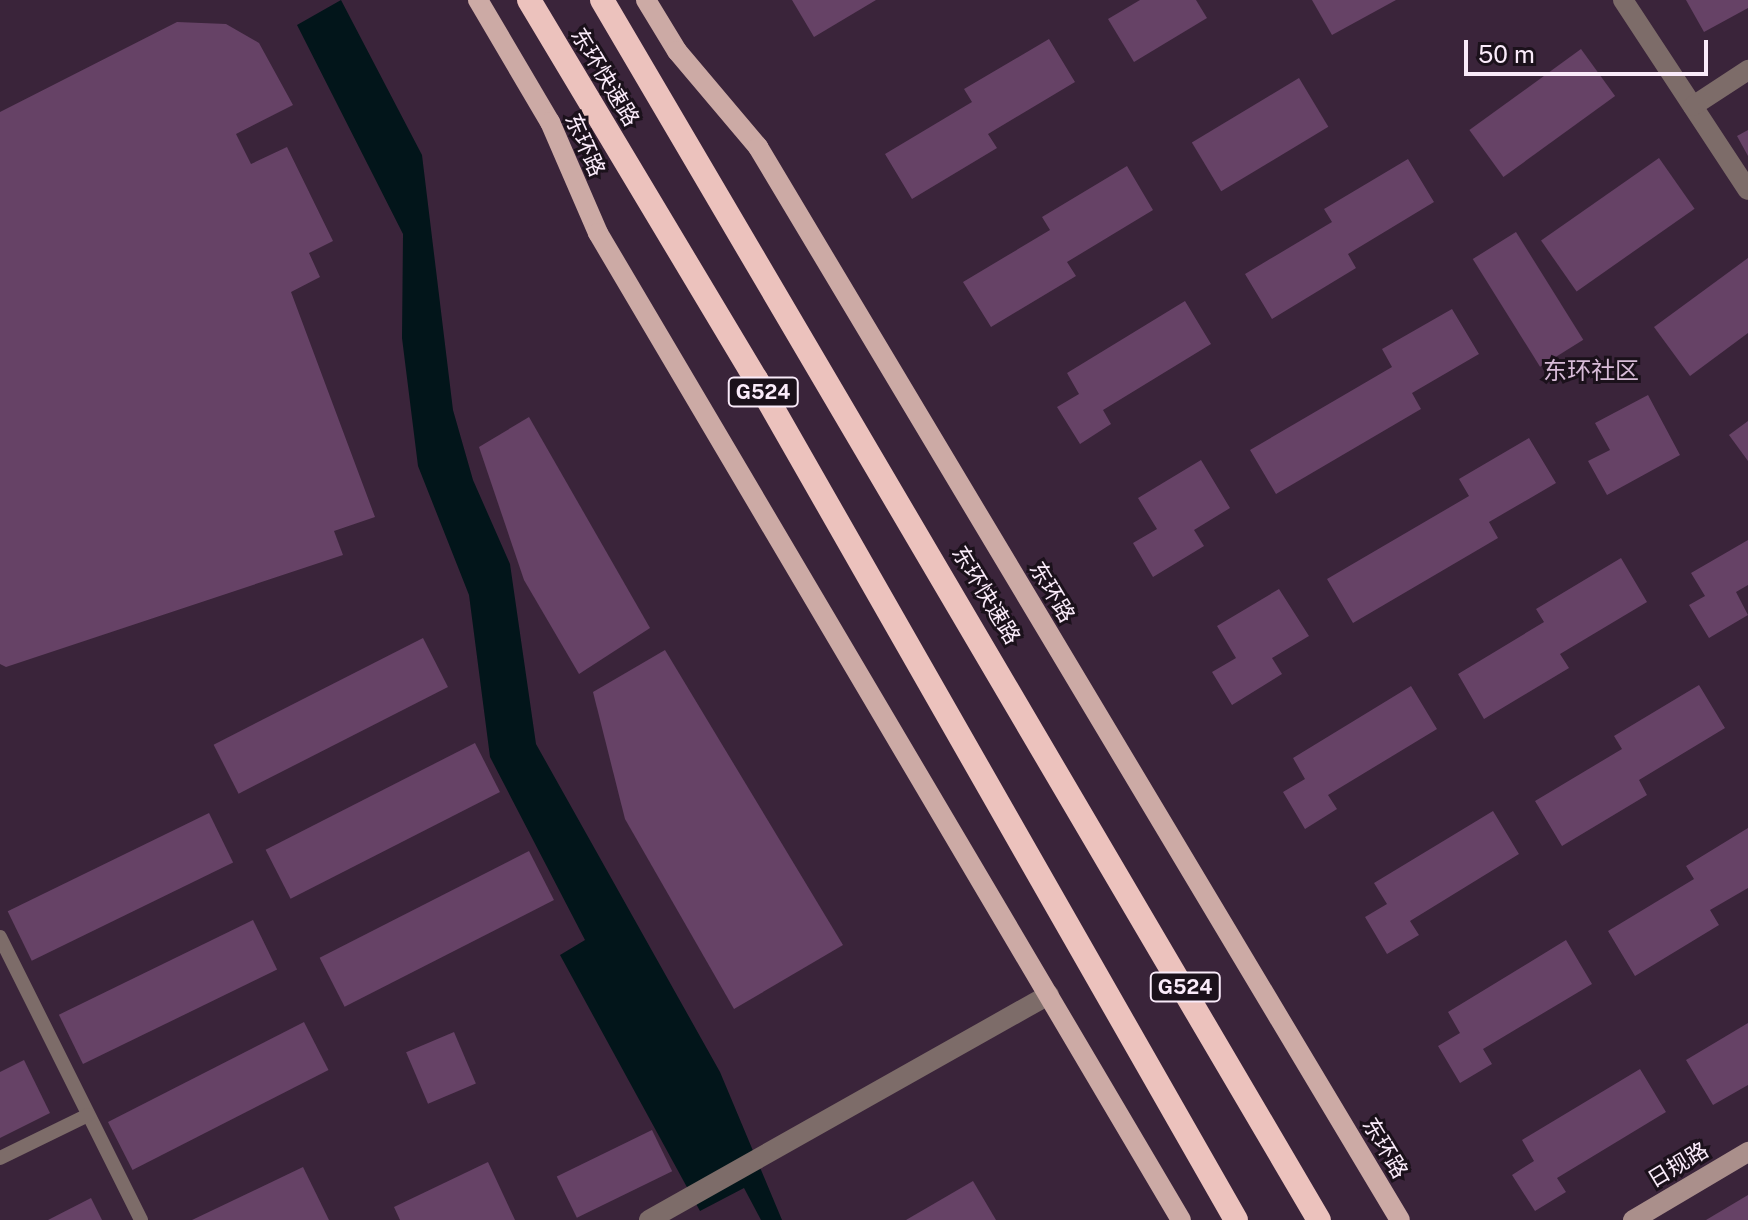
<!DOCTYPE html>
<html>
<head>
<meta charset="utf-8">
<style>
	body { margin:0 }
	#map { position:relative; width:1748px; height:1220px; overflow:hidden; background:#3a243a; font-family:"Public Sans","Noto Sans SC",sans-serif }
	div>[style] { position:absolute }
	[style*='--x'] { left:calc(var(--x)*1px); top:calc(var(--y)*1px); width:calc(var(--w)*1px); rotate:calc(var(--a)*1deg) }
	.water>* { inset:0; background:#02151a }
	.building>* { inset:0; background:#664266; transform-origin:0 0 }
	.lane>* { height:14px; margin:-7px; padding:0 7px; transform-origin:7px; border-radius:7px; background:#7d6c69 }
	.street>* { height:20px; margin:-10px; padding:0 10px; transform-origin:10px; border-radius:10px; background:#7d6c69 }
	.secondary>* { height:20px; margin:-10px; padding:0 10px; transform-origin:10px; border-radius:10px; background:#aa8f8b }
	.primary>* { height:20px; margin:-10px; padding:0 10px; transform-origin:10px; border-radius:10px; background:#ccaaa5 }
	.highway>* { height:24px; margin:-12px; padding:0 12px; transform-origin:12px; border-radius:12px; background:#ecc2bd }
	span { translate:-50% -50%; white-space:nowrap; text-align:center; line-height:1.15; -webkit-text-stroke:6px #1b111b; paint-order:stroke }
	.shield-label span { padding:2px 6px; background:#1b111b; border:2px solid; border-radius:6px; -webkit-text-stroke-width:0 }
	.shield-label { font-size:20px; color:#faebfa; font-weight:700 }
	.street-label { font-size:22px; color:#faebfa }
	.neighbourhood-label { font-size:24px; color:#d7bbd7 }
	.scale { position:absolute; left:1464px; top:40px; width:244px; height:36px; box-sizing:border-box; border:4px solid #faebfa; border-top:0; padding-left:10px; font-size:24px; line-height:28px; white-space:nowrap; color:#faebfa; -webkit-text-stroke:6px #1b111b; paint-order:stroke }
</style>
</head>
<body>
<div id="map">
	<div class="water">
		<div style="clip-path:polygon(341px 0,422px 155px,453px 410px,473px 480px,510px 564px,536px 744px,720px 1072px,782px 1220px,761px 1220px,744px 1188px,700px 1211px,560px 955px,585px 940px,490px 757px,469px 595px,418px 466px,402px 338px,403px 234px,297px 25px)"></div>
	</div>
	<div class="building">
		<div style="clip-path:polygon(792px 0,876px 0,814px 37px)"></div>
		<div style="clip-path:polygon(1140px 0,1196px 0,1207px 18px,1134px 62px,1108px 19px)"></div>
		<div style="clip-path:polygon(1312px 0,1396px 0,1332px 35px)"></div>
		<div style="clip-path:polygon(1686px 0,1748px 0,1748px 8px,1704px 32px)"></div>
		<div style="clip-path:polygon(177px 22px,226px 24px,259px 43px,293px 105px,236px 134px,251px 164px,287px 147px,333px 241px,309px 253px,320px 277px,291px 292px,375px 517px,334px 531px,343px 555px,6px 667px,0 664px,0 112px)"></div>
		<div style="clip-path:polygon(1049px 39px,1075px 82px,988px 134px,997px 148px,912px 199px,885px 154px,972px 102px,964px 89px)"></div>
		<div style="left:1581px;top:49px;width:58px;height:138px;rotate:54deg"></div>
		<div style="left:1299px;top:78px;width:57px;height:125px;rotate:59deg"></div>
		<div style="clip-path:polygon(1748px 130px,1748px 156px,1737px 136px)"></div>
		<div style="left:1659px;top:158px;width:62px;height:144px;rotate:55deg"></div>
		<div style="clip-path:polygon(1408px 159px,1434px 202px,1348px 254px,1356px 268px,1272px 319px,1245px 274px,1332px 222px,1324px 209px)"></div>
		<div style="clip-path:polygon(1127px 166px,1153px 210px,1067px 262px,1076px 276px,991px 327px,963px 282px,1050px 230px,1042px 217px)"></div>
		<div style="left:1516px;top:232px;width:127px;height:51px;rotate:58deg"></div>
		<div style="clip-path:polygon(1748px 258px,1748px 333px,1690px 376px,1654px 327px)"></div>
		<div style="clip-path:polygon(1185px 301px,1211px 344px,1103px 410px,1111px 424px,1080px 444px,1057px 407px,1079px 394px,1067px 373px)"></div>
		<div style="clip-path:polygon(1452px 309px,1479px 354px,1412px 393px,1421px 409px,1276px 494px,1250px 450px,1392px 367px,1382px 349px)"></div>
		<div style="clip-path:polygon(1648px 395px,1680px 455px,1607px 495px,1588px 461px,1610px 450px,1595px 423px)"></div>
		<div style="clip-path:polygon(529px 417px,650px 628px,579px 674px,524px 580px,479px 447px)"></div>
		<div style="clip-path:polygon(1748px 421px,1748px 461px,1729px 435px)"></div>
		<div style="clip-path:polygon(1529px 438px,1556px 483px,1489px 522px,1498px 538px,1353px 623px,1327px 579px,1469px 496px,1459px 479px)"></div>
		<div style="clip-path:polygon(1201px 460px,1230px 508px,1194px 530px,1204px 546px,1153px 577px,1133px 543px,1157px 529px,1138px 498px)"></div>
		<div style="clip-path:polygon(1748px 540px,1748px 585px,1736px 592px,1748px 615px,1709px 638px,1689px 605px,1705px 596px,1691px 573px)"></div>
		<div style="clip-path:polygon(1621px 558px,1647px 602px,1560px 654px,1569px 668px,1484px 719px,1458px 674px,1544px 622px,1536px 609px)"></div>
		<div style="clip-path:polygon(1279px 589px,1309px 636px,1272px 658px,1282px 674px,1232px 705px,1212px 672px,1236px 658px,1217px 626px)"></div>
		<div style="left:423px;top:638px;width:55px;height:235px;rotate:63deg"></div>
		<div style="clip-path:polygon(665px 650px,843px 945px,734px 1009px,625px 819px,593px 692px)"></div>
		<div style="clip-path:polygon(1699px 685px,1725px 728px,1639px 780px,1647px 795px,1562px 846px,1535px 801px,1622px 749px,1614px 736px)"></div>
		<div style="clip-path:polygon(1411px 686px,1437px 729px,1328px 795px,1337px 809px,1305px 829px,1283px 792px,1305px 779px,1293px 758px)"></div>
		<div style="left:475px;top:743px;width:55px;height:235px;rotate:63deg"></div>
		<div style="clip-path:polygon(1493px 811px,1519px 854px,1410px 921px,1419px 935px,1387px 954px,1365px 917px,1387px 904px,1374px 883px)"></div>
		<div style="left:209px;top:813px;width:55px;height:224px;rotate:64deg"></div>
		<div style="clip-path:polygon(1748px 828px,1748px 888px,1710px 910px,1719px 925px,1635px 976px,1608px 931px,1694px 879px,1686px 866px)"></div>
		<div style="left:529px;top:851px;width:55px;height:235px;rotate:63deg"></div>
		<div style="left:253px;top:920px;width:55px;height:216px;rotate:64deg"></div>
		<div style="clip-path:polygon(1566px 940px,1592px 984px,1483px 1049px,1492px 1064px,1460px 1083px,1438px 1046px,1460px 1033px,1448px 1012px)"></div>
		<div style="left:304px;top:1022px;width:54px;height:220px;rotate:63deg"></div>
		<div style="clip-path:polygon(1748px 1023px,1748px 1085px,1713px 1105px,1686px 1060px)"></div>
		<div style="left:454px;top:1032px;width:56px;height:52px;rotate:67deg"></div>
		<div style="clip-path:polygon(24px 1060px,50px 1113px,0 1138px,0 1072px)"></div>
		<div style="clip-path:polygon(1640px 1069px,1666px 1112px,1557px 1178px,1566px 1192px,1535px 1211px,1512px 1175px,1534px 1161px,1522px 1140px)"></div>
		<div style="left:652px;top:1130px;width:46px;height:106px;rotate:64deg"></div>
		<div style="clip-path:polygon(488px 1162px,515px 1220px,400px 1220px,394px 1207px)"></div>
		<div style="clip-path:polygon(303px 1167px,329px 1220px,192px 1220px)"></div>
		<div style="clip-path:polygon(973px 1181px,996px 1220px,906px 1220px)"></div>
		<div style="clip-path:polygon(1748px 1195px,1748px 1220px,1706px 1220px)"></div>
		<div style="clip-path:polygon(91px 1198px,102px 1220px,48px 1220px)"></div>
	</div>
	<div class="lane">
		<div style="--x:0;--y:937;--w:316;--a:63.5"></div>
		<div style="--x:0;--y:1158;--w:98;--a:-26"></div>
	</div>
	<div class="street">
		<div style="--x:1623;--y:0;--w:227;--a:56.7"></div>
		<div style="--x:1693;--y:106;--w:66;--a:-33.2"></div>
		<div style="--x:649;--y:1220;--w:459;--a:-29.4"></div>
	</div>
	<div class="secondary">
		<div style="--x:1633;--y:1220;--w:134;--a:-30.6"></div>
	</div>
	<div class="primary">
		<div style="--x:478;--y:0;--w:142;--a:59.5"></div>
		<div style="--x:550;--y:122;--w:121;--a:66.6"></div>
		<div style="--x:598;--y:233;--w:1146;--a:59.43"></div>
		<div style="--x:646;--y:0;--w:60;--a:58.7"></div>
		<div style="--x:677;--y:51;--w:126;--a:49.8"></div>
		<div style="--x:758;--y:147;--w:1250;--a:59.11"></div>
	</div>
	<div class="highway">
		<div style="--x:529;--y:0;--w:442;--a:59.1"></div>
		<div style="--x:756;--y:379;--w:968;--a:60.28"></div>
		<div style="--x:602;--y:0;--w:1415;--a:59.56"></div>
	</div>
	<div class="shield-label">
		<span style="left:763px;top:392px">G524</span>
		<span style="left:1185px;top:987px">G524</span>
	</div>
	<div class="street-label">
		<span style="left:605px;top:77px;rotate:59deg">东环快速路</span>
		<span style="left:585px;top:145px;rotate:66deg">东环路</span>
		<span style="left:1052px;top:592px;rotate:59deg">东环路</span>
		<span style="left:986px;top:595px;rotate:59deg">东环快速路</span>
		<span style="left:1385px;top:1148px;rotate:59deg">东环路</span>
		<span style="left:1678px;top:1165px;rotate:-31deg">日规路</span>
	</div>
	<div class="neighbourhood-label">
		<span style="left:1591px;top:371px">东环社区</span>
	</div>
	<div class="scale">50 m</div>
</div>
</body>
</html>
